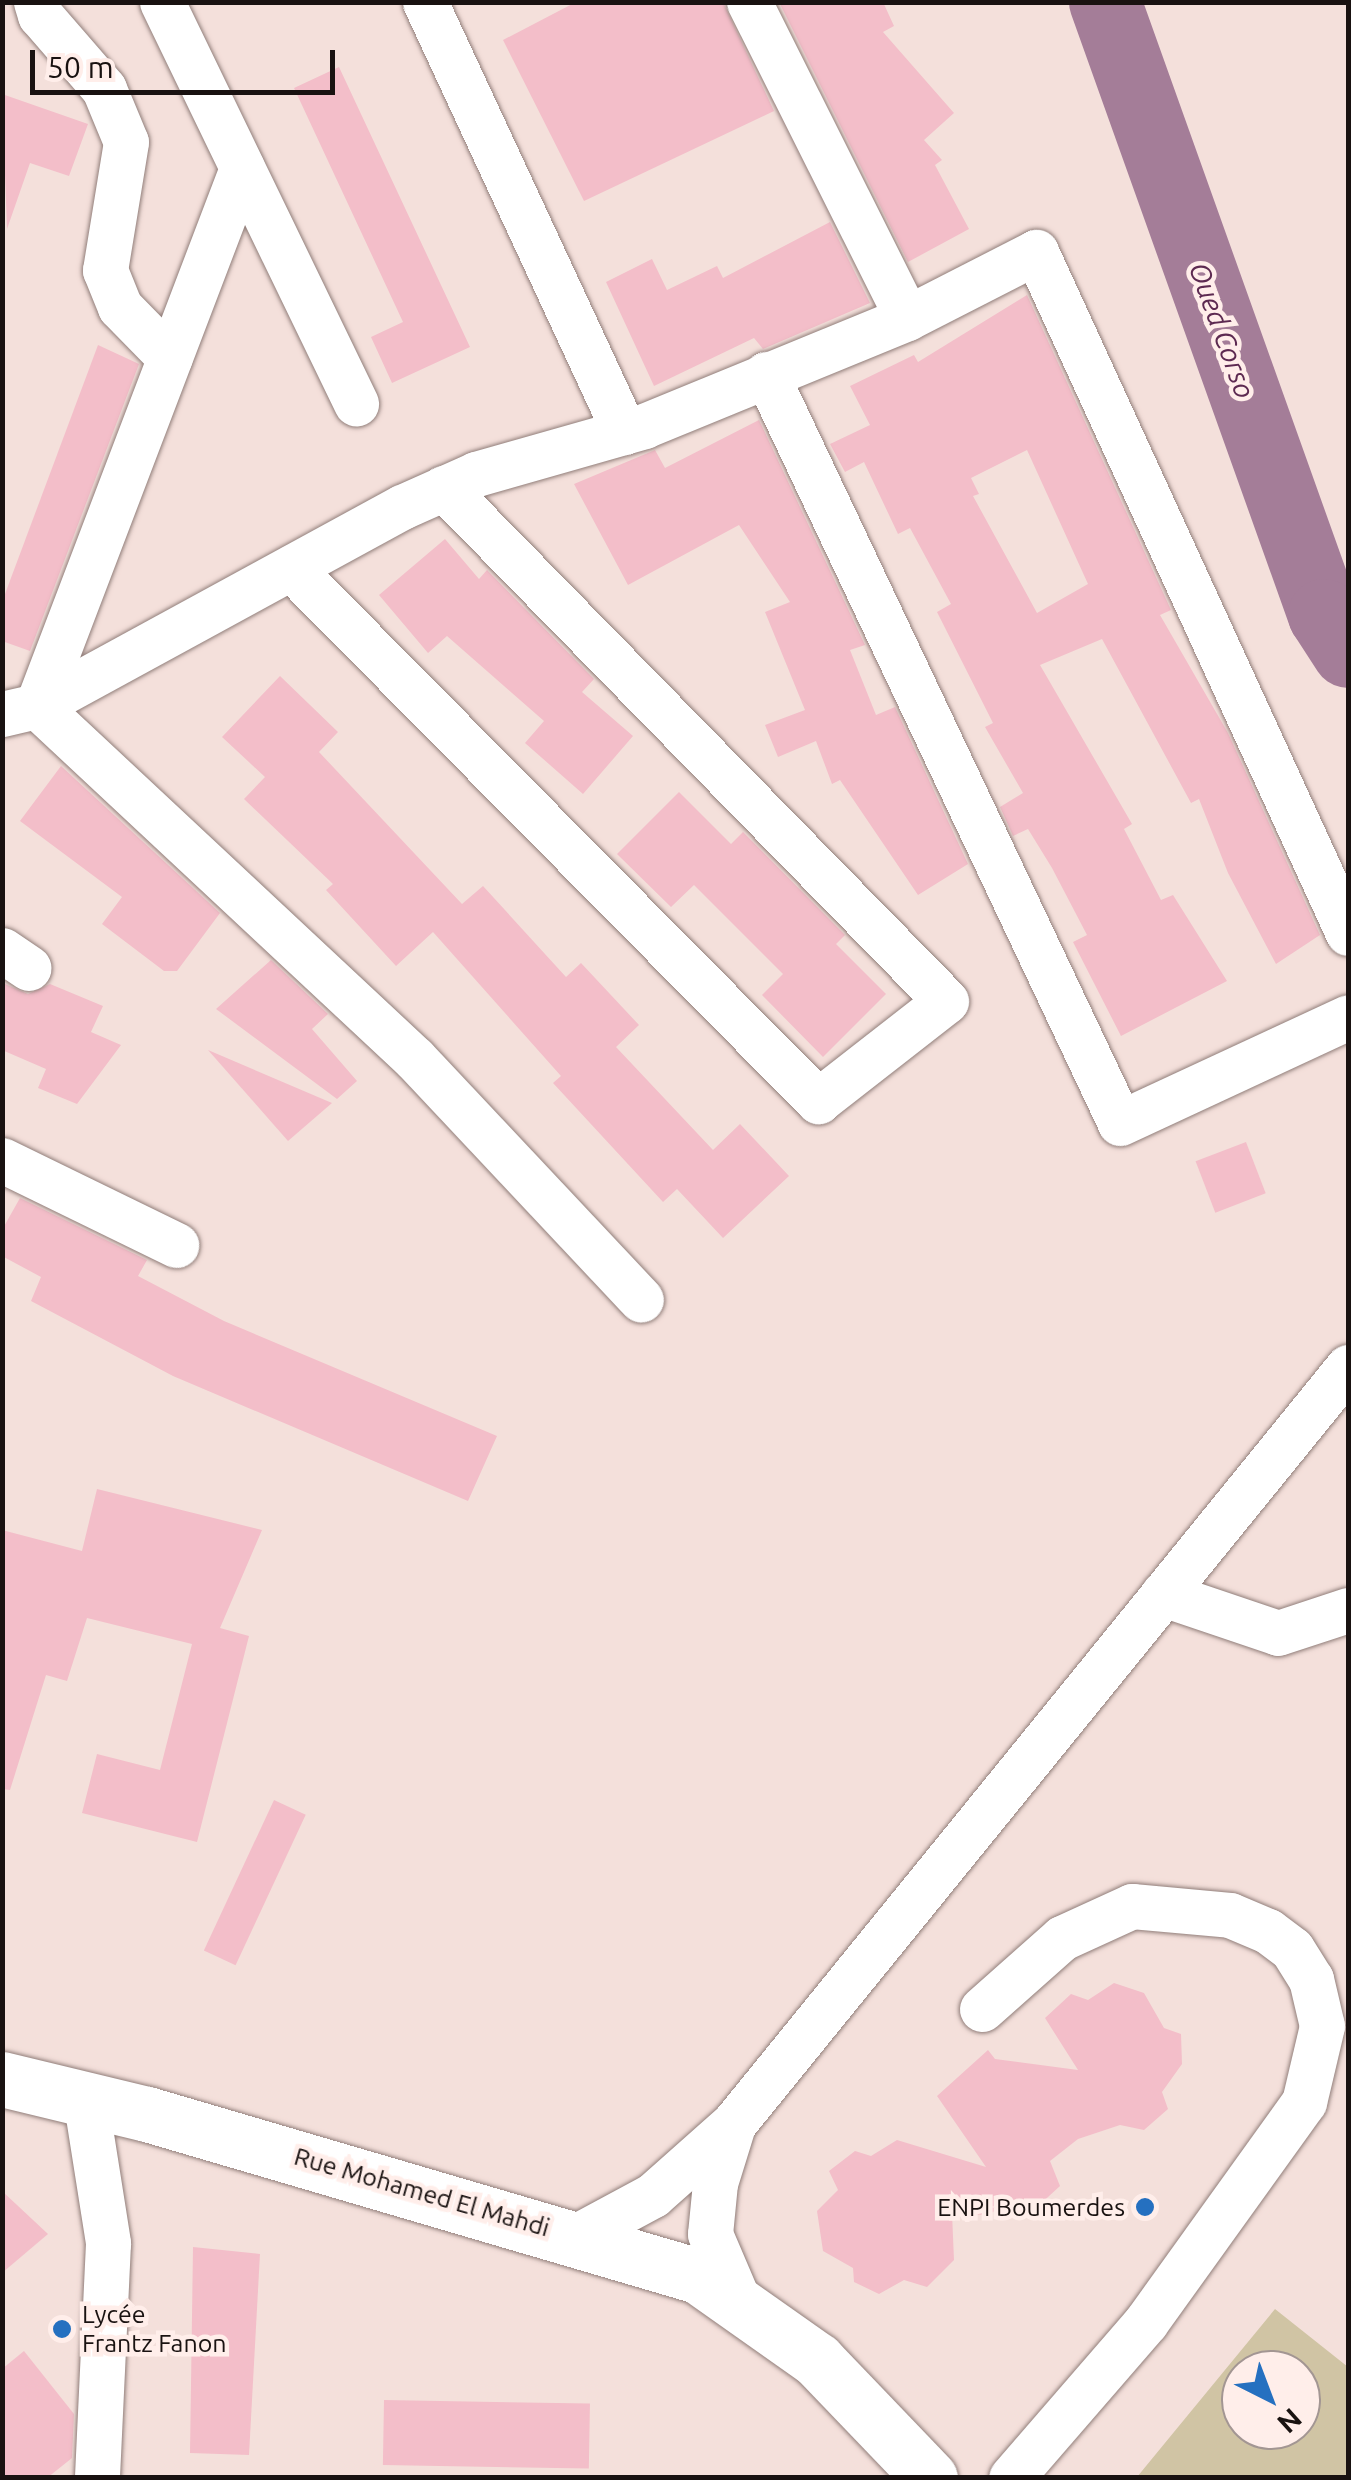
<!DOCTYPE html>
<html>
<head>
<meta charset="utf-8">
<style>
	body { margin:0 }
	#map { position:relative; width:1351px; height:2480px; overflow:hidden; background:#f4e0db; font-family:Ubuntu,sans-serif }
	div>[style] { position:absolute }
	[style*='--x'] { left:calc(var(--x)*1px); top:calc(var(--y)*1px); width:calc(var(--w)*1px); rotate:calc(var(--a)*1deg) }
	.green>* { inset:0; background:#d0c4a4 }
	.river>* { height:72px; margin:-36px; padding:0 36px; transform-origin:36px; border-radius:36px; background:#a47d98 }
	.building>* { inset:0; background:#f3bec9; transform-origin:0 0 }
	.roads { filter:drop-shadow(0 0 2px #917e7a) drop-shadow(0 0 2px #917e7a) }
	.minor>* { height:45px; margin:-22.5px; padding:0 22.5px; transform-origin:22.5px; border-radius:22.5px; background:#fff }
	.major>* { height:55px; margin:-27.5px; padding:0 27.5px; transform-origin:27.5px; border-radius:27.5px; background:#fff }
	.dots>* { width:28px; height:28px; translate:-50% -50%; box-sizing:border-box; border:5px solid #ffeeea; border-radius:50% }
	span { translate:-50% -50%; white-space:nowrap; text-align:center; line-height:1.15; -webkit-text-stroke:9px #ffeeea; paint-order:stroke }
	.street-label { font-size:25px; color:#191211 }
	.poi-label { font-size:25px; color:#191211 }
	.right { translate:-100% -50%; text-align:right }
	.left { translate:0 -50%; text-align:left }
	.water-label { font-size:28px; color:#5d2a51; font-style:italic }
	.frame { position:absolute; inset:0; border:5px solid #191211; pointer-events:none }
	.north { position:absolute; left:1221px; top:2350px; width:100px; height:100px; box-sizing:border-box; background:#ffeeea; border:2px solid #a39693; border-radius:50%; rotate:138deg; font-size:28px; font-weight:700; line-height:40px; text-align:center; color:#191211 }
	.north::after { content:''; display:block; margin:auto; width:35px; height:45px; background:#2570c0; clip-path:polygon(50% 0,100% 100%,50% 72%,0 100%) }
	.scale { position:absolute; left:30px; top:50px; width:305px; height:45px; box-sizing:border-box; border:5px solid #191211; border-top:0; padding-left:12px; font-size:30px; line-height:35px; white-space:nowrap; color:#191211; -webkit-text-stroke:8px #ffeeea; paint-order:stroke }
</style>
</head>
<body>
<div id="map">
	<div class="green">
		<div style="clip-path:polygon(evenodd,1275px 2309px,1348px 2367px,1348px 2477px,1137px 2477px,1275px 2309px,1241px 2370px,1301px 2370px,1301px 2430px,1241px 2430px,1241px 2370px)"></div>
	</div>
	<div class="river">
		<div style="--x:1105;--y:2;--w:651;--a:70.34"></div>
		<div style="--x:1324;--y:615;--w:44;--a:57"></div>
	</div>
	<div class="building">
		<div style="clip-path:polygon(576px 2px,723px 2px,774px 111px,584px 201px,503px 40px)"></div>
		<div style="clip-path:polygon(779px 2px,883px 2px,894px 26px,883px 32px,954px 113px,924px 140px,942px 160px,935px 165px,969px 229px,908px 262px)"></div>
		<div style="clip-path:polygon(339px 67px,470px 347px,392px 383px,371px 337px,403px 322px,294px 88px)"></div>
		<div style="clip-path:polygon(2px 94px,88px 124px,69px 176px,30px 163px,7px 229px)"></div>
		<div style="clip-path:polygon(830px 222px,870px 303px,763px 349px,754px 338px,654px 386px,606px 282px,652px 259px,667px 290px,717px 266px,723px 278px)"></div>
		<div style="clip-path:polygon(evenodd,1027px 295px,1171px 610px,1160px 615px,1228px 733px,1320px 935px,1276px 964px,1228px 873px,1199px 799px,1191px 803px,1102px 639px,1040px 665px,1132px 824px,1124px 829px,1161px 900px,1173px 895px,1227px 981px,1121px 1036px,1073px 942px,1087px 935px,1052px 868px,1028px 829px,1013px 836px,1000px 807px,1023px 793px,985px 727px,993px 723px,937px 612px,951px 604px,910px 528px,898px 534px,864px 462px,845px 472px,830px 444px,870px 425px,850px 386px,914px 355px,918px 362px,1027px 295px,1027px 450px,1088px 584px,1037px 613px,973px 496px,979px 494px,971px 478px,1027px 450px)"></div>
		<div style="clip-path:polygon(98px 345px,139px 364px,30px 651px,2px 641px,2px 602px)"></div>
		<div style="clip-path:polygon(759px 420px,865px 645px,850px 650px,876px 715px,895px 707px,968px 864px,918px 895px,840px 780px,832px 784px,816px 741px,778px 757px,765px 725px,805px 710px,765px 612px,790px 602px,739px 525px,628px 585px,574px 484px,655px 450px,665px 468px)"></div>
		<div style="clip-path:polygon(445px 539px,479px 579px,487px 570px,594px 679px,582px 692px,633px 736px,583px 794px,525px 743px,544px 721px,447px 636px,428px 653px,379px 595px)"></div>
		<div style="clip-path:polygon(280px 676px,338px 732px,319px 752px,462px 904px,483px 886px,566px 977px,581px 963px,639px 1025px,616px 1047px,713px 1150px,740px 1124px,789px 1176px,723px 1238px,677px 1189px,663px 1202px,553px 1083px,561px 1076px,433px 932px,396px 966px,326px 890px,333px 884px,244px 799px,265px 777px,222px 737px)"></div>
		<div style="clip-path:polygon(61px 766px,220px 913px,177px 971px,164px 971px,102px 924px,122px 897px,20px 821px)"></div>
		<div style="clip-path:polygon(679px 792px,731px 844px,743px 832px,845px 935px,836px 944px,886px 994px,823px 1057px,762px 995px,783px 974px,694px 885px,671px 907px,617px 854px)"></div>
		<div style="clip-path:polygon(271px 960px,328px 1014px,312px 1029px,357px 1081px,337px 1099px,216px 1009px)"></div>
		<div style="clip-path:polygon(5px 984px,28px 994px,50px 984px,103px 1006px,91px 1032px,121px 1045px,77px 1104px,38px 1088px,46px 1069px,2px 1050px)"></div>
		<div style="clip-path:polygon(208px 1050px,332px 1103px,288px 1141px)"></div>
		<div style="left:1246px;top:1142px;width:55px;height:54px;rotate:69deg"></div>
		<div style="clip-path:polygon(20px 1198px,147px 1260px,138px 1276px,224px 1321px,497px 1436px,468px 1501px,173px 1376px,31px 1301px,41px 1277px,2px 1256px,2px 1230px)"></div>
		<div style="clip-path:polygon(97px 1489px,262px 1530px,220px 1628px,249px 1636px,197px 1842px,82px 1813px,97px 1754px,160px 1770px,192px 1644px,87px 1618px,67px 1681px,46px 1675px,10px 1790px,2px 1789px,2px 1530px,82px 1551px)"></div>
		<div style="left:274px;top:1800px;width:35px;height:166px;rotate:25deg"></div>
		<div style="clip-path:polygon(1114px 1983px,1144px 1993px,1164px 2028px,1181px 2034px,1182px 2064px,1162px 2092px,1168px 2109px,1144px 2130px,1120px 2125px,1078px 2139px,1050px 2161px,1060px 2186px,1036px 2208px,1012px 2202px,987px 2215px,952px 2213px,954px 2260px,927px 2287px,904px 2280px,879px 2294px,854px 2282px,853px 2268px,823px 2251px,817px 2211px,838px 2190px,829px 2171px,855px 2151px,871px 2156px,897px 2140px,986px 2167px,937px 2096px,988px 2050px,995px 2059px,1078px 2070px,1045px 2018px,1071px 1994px,1088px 2000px)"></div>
		<div style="clip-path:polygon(2px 2191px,48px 2234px,2px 2273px)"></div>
		<div style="clip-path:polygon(193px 2247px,260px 2254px,249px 2455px,190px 2453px)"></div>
		<div style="clip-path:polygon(24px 2351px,74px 2414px,72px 2458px,47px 2478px,2px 2478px,2px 2369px)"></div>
		<div style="left:384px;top:2400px;width:206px;height:65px;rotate:1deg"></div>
	</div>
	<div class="roads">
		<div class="minor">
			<div style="--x:36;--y:2;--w:14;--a:73"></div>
			<div style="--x:40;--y:15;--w:98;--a:49.1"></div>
			<div style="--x:104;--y:89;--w:57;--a:67.5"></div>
			<div style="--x:126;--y:142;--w:130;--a:99.3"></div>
			<div style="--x:105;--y:270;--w:40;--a:68"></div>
			<div style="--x:120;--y:307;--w:71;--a:45.6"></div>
			<div style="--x:162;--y:2;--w:446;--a:64.2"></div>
			<div style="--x:425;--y:2;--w:474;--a:65.1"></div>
			<div style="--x:749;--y:2;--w:353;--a:63.4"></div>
			<div style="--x:242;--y:168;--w:576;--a:110.86"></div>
			<div style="--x:37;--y:706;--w:517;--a:43.04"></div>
			<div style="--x:415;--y:1059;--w:330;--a:46.8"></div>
			<div style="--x:766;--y:374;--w:828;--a:64.7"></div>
			<div style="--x:1120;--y:1123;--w:251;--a:-24.9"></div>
			<div style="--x:291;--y:568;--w:750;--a:45.32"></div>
			<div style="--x:818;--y:1101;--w:162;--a:-38"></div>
			<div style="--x:946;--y:1001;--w:718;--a:-134.38"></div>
			<div style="--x:2;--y:714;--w:36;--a:-13"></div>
			<div style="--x:37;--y:706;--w:416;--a:-28.6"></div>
			<div style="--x:402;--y:507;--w:81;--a:-24"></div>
			<div style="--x:476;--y:474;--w:175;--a:-15.9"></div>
			<div style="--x:644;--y:426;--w:284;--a:-22.3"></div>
			<div style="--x:907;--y:318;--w:145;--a:-27.1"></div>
			<div style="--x:1036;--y:252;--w:749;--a:65.39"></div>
			<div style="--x:2;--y:950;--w:32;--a:34"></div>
			<div style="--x:2;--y:1160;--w:194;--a:26"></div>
			<div style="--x:1163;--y:1594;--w:121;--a:18.7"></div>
			<div style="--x:1278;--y:1633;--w:74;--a:-18.2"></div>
			<div style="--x:982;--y:2009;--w:107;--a:-41.6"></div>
			<div style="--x:1062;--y:1938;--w:77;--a:-24.6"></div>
			<div style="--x:1132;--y:1906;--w:98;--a:5.2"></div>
			<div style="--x:1230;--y:1915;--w:41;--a:22.8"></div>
			<div style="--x:1268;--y:1931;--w:30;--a:37"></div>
			<div style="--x:1292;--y:1949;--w:36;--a:58"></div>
			<div style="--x:1311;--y:1979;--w:48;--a:76.8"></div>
			<div style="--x:1322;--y:2026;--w:78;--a:103.3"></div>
			<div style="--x:1304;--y:2102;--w:271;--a:125.7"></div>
			<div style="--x:1146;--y:2322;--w:206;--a:130.9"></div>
			<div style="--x:85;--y:2097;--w:148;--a:81"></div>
			<div style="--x:108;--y:2243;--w:235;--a:92.7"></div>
			<div style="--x:733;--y:2125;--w:61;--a:107.2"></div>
			<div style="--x:715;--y:2183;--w:51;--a:95.6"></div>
			<div style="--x:710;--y:2234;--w:74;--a:66.9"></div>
			<div style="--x:577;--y:2236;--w:86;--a:-28.3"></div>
			<div style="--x:653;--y:2195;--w:108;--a:-41.6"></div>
			<div style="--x:734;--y:2123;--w:974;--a:-50.92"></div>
		</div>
		<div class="major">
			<div style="--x:2;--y:2079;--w:149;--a:13.6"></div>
			<div style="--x:147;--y:2114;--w:574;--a:16.38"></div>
			<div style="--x:698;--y:2276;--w:146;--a:35.2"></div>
			<div style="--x:817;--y:2360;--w:163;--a:46.2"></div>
		</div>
	</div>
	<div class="dots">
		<div style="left:1145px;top:2207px;background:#2570c0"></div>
		<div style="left:62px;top:2329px;background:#2570c0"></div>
	</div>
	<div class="street-label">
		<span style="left:422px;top:2192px;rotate:16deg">Rue Mohamed El Mahdi</span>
	</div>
	<div class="poi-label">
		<span class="right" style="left:1125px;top:2207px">ENPI Boumerdes</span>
		<span class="left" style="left:82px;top:2329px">Lycée<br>Frantz Fanon</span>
	</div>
	<div class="water-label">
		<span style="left:1222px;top:330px;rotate:70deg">Oued Corso</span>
	</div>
	<div class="frame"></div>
	<div class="north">N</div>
	<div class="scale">50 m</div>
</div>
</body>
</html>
